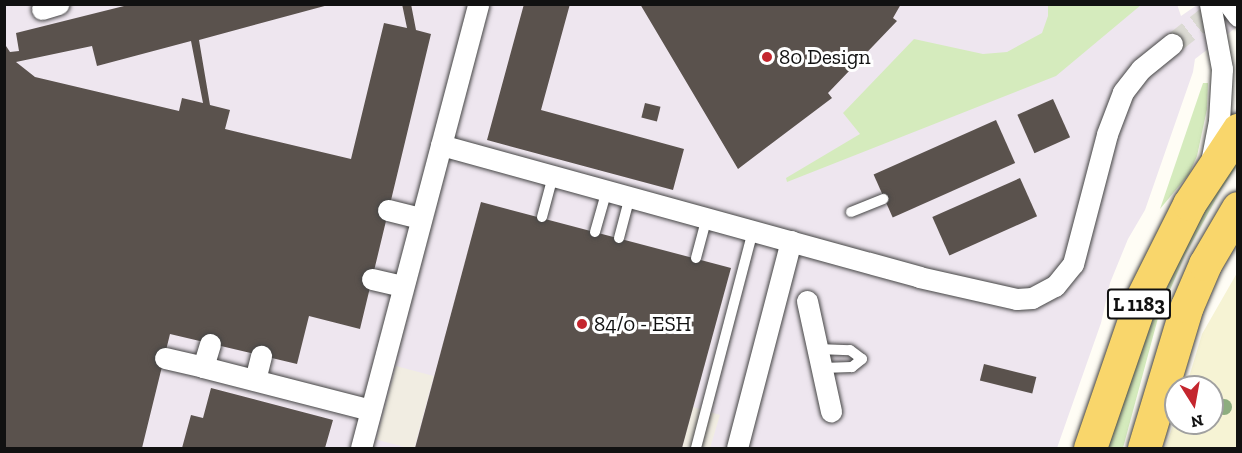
<!DOCTYPE html>
<html>
<head>
<meta charset="utf-8">
<style>
	body { margin:0 }
	#map { position:relative; width:1242px; height:453px; overflow:hidden; background:#fffdf5; font-family:"Zilla Slab",serif }
	div>[style] { position:absolute }
	[style*='--x'] { left:calc(var(--x)*1px); top:calc(var(--y)*1px); width:calc(var(--w)*1px); rotate:calc(var(--a)*1deg) }
	.industrial>* { inset:0; background:#eee6ef }
	.farmland>* { inset:0; background:#f6f3d4 }
	.green>* { inset:0; background:#d5ebbd }
	.plaza>* { inset:0; background:#f1ede2; transform-origin:0 0 }
	.building>* { inset:0; background:#5a524d; transform-origin:0 0 }
	.minor-tunnel>* { height:21px; margin-top:-10.5px; transform-origin:0; background:repeating-linear-gradient(90deg,#dbdad3 0 21px,transparent 0 31px) }
	.roads { filter:drop-shadow(0 0 2px #444) drop-shadow(0 0 2px #444) }
	.service>* { height:10px; margin:-5px; padding:0 5px; transform-origin:5px; border-radius:5px; background:#fff }
	.minor>* { height:21px; margin:-10.5px; padding:0 10.5px; transform-origin:10.5px; border-radius:10.5px; background:#fff }
	.primary>* { height:33px; margin:-16.5px; padding:0 16.5px; transform-origin:16.5px; border-radius:16.5px; background:#f9d66b }
	.trees>* { width:16px; height:16px; margin:-8px; border-radius:50%; background:#8dad7f }
	.dots>* { width:16px; height:16px; translate:-50% -50%; box-sizing:border-box; border:3px solid #fff; border-radius:50% }
	span { translate:-50% -50%; white-space:nowrap; text-align:center; line-height:1.15; -webkit-text-stroke:6px #fff; paint-order:stroke }
	.shield-label span { padding:2px 4px; background:#fff; border:2px solid; border-radius:4px; -webkit-text-stroke-width:0 }
	.shield-label { font-size:20px; color:#111; font-weight:700 }
	.poi-label { font-size:21px; color:#111 }
	.left { translate:0 -50%; text-align:left }
	.frame { position:absolute; inset:0; border:6px solid #111; pointer-events:none }
	.north { position:absolute; left:1164px; top:375px; width:60px; height:60px; box-sizing:border-box; background:#fff; border:2px solid #a0a0a0; border-radius:50%; rotate:169deg; font-size:16px; font-weight:700; line-height:24px; text-align:center; color:#111 }
	.north::after { content:''; display:block; margin:auto; width:21px; height:27px; background:#c4262e; clip-path:polygon(50% 0,100% 100%,50% 72%,0 100%) }
</style>
</head>
<body>
<div id="map">
	<div class="industrial">
		<div style="clip-path:polygon(1177px 4px,1181px 16px,1197px 5px,1237px 4px,1238px 26px,1195px 59px,1193px 72px,1145px 210px,1128px 239px,1110px 283px,1101px 323px,1057px 448px,5px 448px,4px 5px)"></div>
	</div>
	<div class="farmland">
		<div style="clip-path:polygon(1237px 273px,1237px 448px,1165px 448px,1176px 417px,1176px 423px,1212px 423px,1212px 387px,1186px 387px,1202px 334px)"></div>
	</div>
	<div class="green">
		<div style="clip-path:polygon(1048px 5px,1141px 5px,1056px 76px,787px 182px,786px 178px,860px 134px,843px 113px,914px 39px,983px 54px,1007px 52px,1042px 33px,1048px 16px)"></div>
		<div style="clip-path:polygon(1203px 83px,1208px 83px,1207px 109px,1197px 156px,1189px 174px,1160px 209px)"></div>
		<div style="clip-path:polygon(1237px 153px,1237px 166px,1221px 190px,1185px 255px,1158px 318px,1123px 448px,1104px 448px,1131px 370px,1178px 250px)"></div>
	</div>
	<div class="plaza">
		<div style="left:396px;top:366px;width:39px;height:76px;rotate:15deg"></div>
		<div style="clip-path:polygon(693px 407px,720px 415px,710px 448px,682px 448px)"></div>
	</div>
	<div class="building">
		<div style="clip-path:polygon(evenodd,132px 4px,332px 4px,199px 40px,210px 105px,230px 110px,225px 129px,351px 159px,384px 23px,407px 28px,402px 4px,411px 4px,416px 30px,431px 34px,360px 329px,309px 316px,297px 364px,170px 334px,142px 448px,4px 448px,4px 43px,10px 52px,19px 51px,16px 33px,132px 4px,191px 41px,203px 103px,182px 98px,179px 111px,35px 77px,16px 62px,92px 46px,97px 66px,191px 41px)"></div>
		<div style="clip-path:polygon(524px 4px,570px 4px,541px 110px,684px 149px,673px 190px,487px 140px)"></div>
		<div style="clip-path:polygon(640px 4px,901px 4px,893px 18px,897px 21px,828px 93px,832px 98px,738px 169px)"></div>
		<div style="left:1053px;top:99px;width:42px;height:39px;rotate:66deg"></div>
		<div style="left:645px;top:103px;width:16px;height:15px;rotate:14deg"></div>
		<div style="left:996px;top:120px;width:47px;height:134px;rotate:66deg"></div>
		<div style="left:1020px;top:178px;width:42px;height:96px;rotate:66deg"></div>
		<div style="clip-path:polygon(481px 202px,731px 268px,682px 448px,415px 448px)"></div>
		<div style="left:984px;top:364px;width:54px;height:17px;rotate:14deg"></div>
		<div style="clip-path:polygon(211px 388px,333px 420px,325px 448px,182px 448px,191px 415px,203px 418px)"></div>
	</div>
	<div class="minor-tunnel">
		<div style="--x:1172;--y:44;--w:65;--a:-38.1"></div>
	</div>
	<div class="roads">
		<div class="service">
			<div style="--x:851;--y:212;--w:35;--a:-22"></div>
			<div style="--x:542;--y:217;--w:42;--a:-75"></div>
			<div style="--x:595;--y:232;--w:44;--a:-74.1"></div>
			<div style="--x:619;--y:238;--w:43;--a:-75.3"></div>
			<div style="--x:696;--y:258;--w:42;--a:-75"></div>
			<div style="--x:817;--y:349;--w:33;--a:2"></div>
			<div style="--x:850;--y:350;--w:15;--a:37"></div>
			<div style="--x:862;--y:359;--w:13;--a:141"></div>
			<div style="--x:852;--y:367;--w:30;--a:178"></div>
			<div style="--x:696;--y:448;--w:225;--a:-75.3"></div>
		</div>
		<div class="minor">
			<div style="--x:1210;--y:4;--w:66;--a:79.5"></div>
			<div style="--x:1222;--y:69;--w:52;--a:93.3"></div>
			<div style="--x:1219;--y:121;--w:38;--a:101"></div>
			<div style="--x:1229;--y:4;--w:15;--a:53"></div>
			<div style="--x:42;--y:9;--w:17;--a:-17"></div>
			<div style="--x:441;--y:145;--w:496;--a:15.4"></div>
			<div style="--x:919;--y:277;--w:100;--a:12.7"></div>
			<div style="--x:1017;--y:299;--w:15;--a:-4"></div>
			<div style="--x:1032;--y:298;--w:26;--a:-28"></div>
			<div style="--x:1055;--y:286;--w:28;--a:-51"></div>
			<div style="--x:1073;--y:264;--w:134;--a:-75.3"></div>
			<div style="--x:1107;--y:134;--w:45;--a:-69.1"></div>
			<div style="--x:1123;--y:92;--w:29;--a:-52"></div>
			<div style="--x:1141;--y:69;--w:40;--a:-39"></div>
			<div style="--x:388;--y:210;--w:33;--a:14"></div>
			<div style="--x:372;--y:279;--w:31;--a:13"></div>
			<div style="--x:807;--y:301;--w:113;--a:77.7"></div>
			<div style="--x:165;--y:358;--w:39;--a:13"></div>
			<div style="--x:203;--y:367;--w:24;--a:-73"></div>
			<div style="--x:203;--y:367;--w:173;--a:14.4"></div>
			<div style="--x:255;--y:380;--w:25;--a:-76"></div>
			<div style="--x:361;--y:448;--w:459;--a:-75.2"></div>
			<div style="--x:737;--y:448;--w:214;--a:-75.4"></div>
		</div>
		<div class="primary">
			<div style="--x:1090;--y:448;--w:157;--a:-71"></div>
			<div style="--x:1141;--y:300;--w:107;--a:-63.4"></div>
			<div style="--x:1189;--y:204;--w:89;--a:-56.5"></div>
			<div style="--x:1144;--y:448;--w:148;--a:-73.2"></div>
			<div style="--x:1187;--y:306;--w:46;--a:-66.8"></div>
			<div style="--x:1205;--y:264;--w:65;--a:-59.5"></div>
		</div>
	</div>
	<div class="trees">
		<div style="left:1224px;top:407px"></div>
	</div>
	<div class="dots">
		<div style="left:767px;top:57px;background:#c4262e"></div>
		<div style="left:582px;top:324px;background:#c4262e"></div>
	</div>
	<div class="shield-label">
		<span style="left:1139px;top:304px">L 1183</span>
	</div>
	<div class="poi-label">
		<span class="left" style="left:779px;top:57px">80 Design</span>
		<span class="left" style="left:594px;top:324px">84/0 - ESH</span>
	</div>
	<div class="frame"></div>
	<div class="north">N</div>
</div>
</body>
</html>
